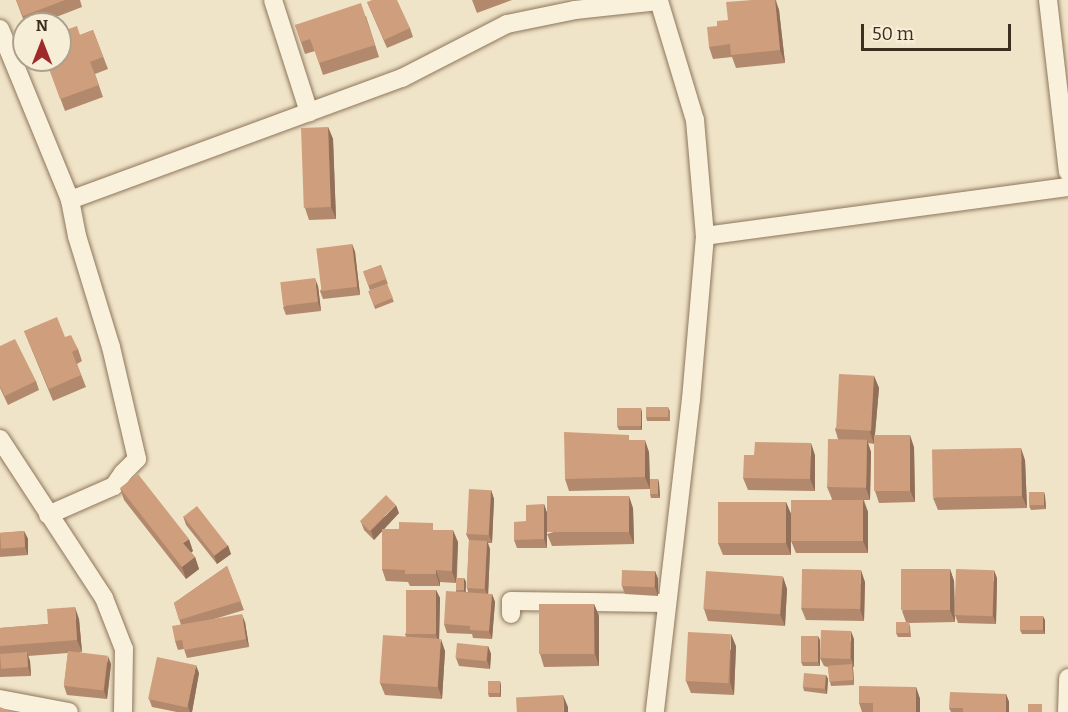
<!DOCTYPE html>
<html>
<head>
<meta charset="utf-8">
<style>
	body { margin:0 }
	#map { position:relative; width:1068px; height:712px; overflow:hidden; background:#f0e4c8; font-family:Bitter,serif }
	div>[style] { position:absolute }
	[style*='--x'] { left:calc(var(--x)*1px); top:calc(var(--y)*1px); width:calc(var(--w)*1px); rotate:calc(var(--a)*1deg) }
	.roads { filter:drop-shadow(0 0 2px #8d765c) drop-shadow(0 0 2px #8d765c) }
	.street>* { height:18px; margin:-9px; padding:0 9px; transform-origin:9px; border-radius:9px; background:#faf1dc }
	.wall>* { inset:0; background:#b2896c; transform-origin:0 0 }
	.shaded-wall>* { inset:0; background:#916f58 }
	.building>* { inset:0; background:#cf9f7d; transform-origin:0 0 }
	span { translate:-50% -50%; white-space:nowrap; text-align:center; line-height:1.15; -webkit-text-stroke:4.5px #f7eed8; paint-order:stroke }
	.north { position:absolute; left:12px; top:12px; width:60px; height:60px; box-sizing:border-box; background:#f7eed8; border:2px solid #ada18e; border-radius:50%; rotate:0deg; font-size:16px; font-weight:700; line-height:24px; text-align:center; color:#3d2e20 }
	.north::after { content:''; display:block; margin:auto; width:21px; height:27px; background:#9e2a2b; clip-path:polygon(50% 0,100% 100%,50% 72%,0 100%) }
	.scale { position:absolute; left:861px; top:24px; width:150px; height:27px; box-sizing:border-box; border:3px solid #3d2e20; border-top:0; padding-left:8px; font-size:18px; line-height:21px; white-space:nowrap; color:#3d2e20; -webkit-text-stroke:4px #f7eed8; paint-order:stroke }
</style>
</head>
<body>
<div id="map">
	<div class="roads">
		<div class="street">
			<div style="--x:273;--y:0;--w:118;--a:72.2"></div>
			<div style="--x:1048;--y:0;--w:173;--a:83.4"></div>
			<div style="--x:0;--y:29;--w:185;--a:67.7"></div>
			<div style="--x:70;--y:200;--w:37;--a:79"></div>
			<div style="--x:77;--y:236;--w:116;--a:73"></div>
			<div style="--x:111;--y:347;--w:115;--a:76.9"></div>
			<div style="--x:137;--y:459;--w:20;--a:135"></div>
			<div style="--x:123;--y:473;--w:16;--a:125"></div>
			<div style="--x:114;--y:486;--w:72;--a:156.3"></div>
			<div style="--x:70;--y:200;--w:354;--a:-20.2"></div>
			<div style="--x:402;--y:78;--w:118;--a:-27.2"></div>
			<div style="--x:507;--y:24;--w:69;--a:-11.6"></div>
			<div style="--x:575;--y:10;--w:84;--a:-6.1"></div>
			<div style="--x:659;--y:1;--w:124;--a:73.2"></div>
			<div style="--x:695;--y:120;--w:116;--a:85.1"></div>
			<div style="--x:705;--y:236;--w:164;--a:94.9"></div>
			<div style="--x:691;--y:399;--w:315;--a:96.6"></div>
			<div style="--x:705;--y:236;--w:366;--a:-7.7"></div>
			<div style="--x:0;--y:439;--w:190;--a:56.8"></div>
			<div style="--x:104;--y:598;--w:55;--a:68.6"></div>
			<div style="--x:124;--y:649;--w:63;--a:90.9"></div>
			<div style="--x:511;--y:614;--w:13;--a:-90"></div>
			<div style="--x:511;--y:601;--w:155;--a:0.7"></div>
			<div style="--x:0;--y:699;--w:70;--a:10.7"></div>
			<div style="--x:1067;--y:712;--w:34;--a:-88"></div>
		</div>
	</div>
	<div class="wall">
		<div style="clip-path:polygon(16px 0,80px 0,82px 7px,38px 24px,25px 24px)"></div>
		<div style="clip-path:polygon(472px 0,512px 0,477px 13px)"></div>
		<div style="clip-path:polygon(752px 0,776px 0,779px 10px,785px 63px,736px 68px,732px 57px,713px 59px,709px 47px,717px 26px,728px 20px)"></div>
		<div style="clip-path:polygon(367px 2px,410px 28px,413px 37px,387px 48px)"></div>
		<div style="clip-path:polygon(366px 16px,379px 57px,323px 75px,315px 51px,305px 54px,295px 25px)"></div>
		<div style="clip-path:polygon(93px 30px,108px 69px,95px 74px,103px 97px,65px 111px,46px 60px,80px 35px)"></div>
		<div style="clip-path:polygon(328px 127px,333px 139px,336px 219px,309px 220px,305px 208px)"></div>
		<div style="clip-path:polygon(352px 244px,355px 252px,360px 295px,323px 299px,320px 291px)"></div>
		<div style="left:381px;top:265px;width:20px;height:19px;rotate:70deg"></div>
		<div style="left:387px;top:284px;width:19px;height:20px;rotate:69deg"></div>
		<div style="clip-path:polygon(318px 286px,321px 311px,286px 315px,283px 307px)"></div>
		<div style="clip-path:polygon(24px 331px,65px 337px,78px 349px,82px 361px,77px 364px,86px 387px,53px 401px)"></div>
		<div style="clip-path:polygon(0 346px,36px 381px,39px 390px,8px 405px,0 388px)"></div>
		<div style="clip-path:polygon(874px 376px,879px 388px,875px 435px,914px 447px,915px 502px,879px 503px,875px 491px,874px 444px,868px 443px,871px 452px,870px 500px,864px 500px,868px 512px,868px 553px,796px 553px,791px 541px,832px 499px,827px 487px,838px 439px,835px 429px)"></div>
		<div style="clip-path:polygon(668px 407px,670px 411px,670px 421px,647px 421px,646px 417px)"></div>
		<div style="clip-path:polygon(641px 408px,642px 413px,642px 430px,619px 430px,617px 426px)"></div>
		<div style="clip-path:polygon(631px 440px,649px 452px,650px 489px,569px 491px,565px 479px)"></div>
		<div style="clip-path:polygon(815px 455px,815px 491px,748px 490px,743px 478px)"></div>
		<div style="clip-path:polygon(1025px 460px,1027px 508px,938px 510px,933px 498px)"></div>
		<div style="clip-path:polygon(658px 479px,659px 483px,660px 498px,651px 498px,650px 494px)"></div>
		<div style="clip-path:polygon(120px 488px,193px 551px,191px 552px,195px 557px,199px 569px,186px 579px,124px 500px)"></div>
		<div style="clip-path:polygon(491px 490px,494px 499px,492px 543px,488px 543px,490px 549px,488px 594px,492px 594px,495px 602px,492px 639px,473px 638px,472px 634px,447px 633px,444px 624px,456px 591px,456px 583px,440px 582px,440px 586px,410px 586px,408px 582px,386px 581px,382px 569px,382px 531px,374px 540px,364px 530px,361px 522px,399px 513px,384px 529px,436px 530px,458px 542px,457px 578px,464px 578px,466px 582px,466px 592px,468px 592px,467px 588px,469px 540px,466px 534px)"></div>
		<div style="clip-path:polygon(1044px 492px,1045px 496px,1046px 509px,1031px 510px,1029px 506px)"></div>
		<div style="clip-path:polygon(786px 502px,791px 514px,791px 555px,723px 555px,718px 543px)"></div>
		<div style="clip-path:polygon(544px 504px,547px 513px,547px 548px,517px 548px,514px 540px,526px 521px)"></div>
		<div style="clip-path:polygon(633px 508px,634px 544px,552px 546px,547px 534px)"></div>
		<div style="clip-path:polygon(183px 516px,231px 554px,217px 564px,186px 525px)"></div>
		<div style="clip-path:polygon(24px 531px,28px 539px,28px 555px,0 557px,0 533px)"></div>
		<div style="clip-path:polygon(227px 566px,244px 610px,211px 620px,245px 622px,249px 647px,187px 658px,184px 649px,178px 650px,175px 641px,181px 625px,174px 603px)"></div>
		<div style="clip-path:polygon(950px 569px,954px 581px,955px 622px,909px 623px,910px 626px,911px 637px,898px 637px,896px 633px,906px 622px,902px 611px)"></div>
		<div style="clip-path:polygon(655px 571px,658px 579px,658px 596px,625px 594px,622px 586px)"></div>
		<div style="clip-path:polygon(783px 577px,787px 589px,785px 626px,708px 621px,704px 609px)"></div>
		<div style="clip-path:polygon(997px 578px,996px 624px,958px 623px,955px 615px)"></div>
		<div style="clip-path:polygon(865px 582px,864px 621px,806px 620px,801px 608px)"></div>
		<div style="clip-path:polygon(436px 590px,440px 598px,439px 639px,445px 651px,442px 699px,385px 695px,380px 683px,406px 636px,405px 634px)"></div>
		<div style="clip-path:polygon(594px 604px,599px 616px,599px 666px,544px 667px,540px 654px)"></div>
		<div style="clip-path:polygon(79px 619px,82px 652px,79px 652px,111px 664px,107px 699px,67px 695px,64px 686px,68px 653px,28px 656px,30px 661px,31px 676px,0 677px,0 628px,48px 624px)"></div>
		<div style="clip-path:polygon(1045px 620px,1045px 634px,1022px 634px,1020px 630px)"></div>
		<div style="clip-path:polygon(854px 639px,854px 667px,853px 667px,854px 685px,831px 686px,830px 682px,828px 667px,824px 666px,820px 658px)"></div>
		<div style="clip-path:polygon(820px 640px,820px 666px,803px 666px,801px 662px)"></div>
		<div style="clip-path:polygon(488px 646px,491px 654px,490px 669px,459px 666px,456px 658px)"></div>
		<div style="clip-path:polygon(736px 646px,734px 695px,691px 693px,686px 681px)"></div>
		<div style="clip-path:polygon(199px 673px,192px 712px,177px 712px,152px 707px,149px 699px)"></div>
		<div style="clip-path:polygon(826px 675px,828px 679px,827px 694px,804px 691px,803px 687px)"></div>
		<div style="clip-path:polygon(500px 681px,501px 686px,501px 697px,489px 697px,488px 693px)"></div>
		<div style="clip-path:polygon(916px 687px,920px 699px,920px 712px,862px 712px,859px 703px)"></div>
		<div style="clip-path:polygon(1006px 694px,1009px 702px,1009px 712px,951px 712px,949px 708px)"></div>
	</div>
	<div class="shaded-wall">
		<div style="clip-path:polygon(775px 0,779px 10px,785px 63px,780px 50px)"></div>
		<div style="clip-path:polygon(328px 127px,333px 139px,336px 219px,331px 207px)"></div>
		<div style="clip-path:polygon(352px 244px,355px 252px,360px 295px,357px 287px)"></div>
		<div style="clip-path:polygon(315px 278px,318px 286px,321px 311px,318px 302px)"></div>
		<div style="clip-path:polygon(874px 376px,879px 388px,874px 444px,870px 432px)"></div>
		<div style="clip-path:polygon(641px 408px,642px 413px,642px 430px,640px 426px)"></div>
		<div style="clip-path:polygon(910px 435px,914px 447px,915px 502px,910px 490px)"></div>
		<div style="clip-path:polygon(645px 440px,649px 452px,650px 489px,645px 477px)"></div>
		<div style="clip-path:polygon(867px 440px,871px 452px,870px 500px,866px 488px)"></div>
		<div style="clip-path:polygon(811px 443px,815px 455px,815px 491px,810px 479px)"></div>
		<div style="clip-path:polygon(1021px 448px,1025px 460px,1027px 508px,1022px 496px)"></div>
		<div style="clip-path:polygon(658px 479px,659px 483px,660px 498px,658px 494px)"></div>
		<div style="clip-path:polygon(491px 490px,494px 499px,492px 543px,489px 535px)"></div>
		<div style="clip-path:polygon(1044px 492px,1045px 496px,1046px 509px,1044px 505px)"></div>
		<div style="clip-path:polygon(629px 496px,633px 508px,634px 544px,629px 532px)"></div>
		<div style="clip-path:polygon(863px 500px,868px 512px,868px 553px,863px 541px)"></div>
		<div style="clip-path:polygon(786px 502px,791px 514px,791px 555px,786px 543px)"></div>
		<div style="clip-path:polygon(544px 504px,547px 513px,547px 548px,544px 539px)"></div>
		<div style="clip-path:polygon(396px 505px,399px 513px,374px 540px,371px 531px)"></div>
		<div style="clip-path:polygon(453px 530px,458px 542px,456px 583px,452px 571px)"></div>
		<div style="clip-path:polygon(24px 531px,28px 539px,28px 555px,25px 547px)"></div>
		<div style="clip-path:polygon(189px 539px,193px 551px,188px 555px,183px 543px)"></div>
		<div style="clip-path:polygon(487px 541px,490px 549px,488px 597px,485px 589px)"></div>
		<div style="clip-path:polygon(228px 545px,231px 554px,217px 564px,214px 556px)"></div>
		<div style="clip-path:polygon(195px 557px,199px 569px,186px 579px,182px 567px)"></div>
		<div style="clip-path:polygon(950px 569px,954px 581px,955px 622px,950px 610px)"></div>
		<div style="clip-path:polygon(436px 570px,440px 582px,440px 586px,436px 574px)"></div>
		<div style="clip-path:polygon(861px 570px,865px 582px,864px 621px,860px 609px)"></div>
		<div style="clip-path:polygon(994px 570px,997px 578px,996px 624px,993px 616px)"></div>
		<div style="clip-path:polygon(655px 571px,658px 579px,658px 596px,655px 587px)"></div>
		<div style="clip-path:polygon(783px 577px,787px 589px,785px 626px,780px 614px)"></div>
		<div style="clip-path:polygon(464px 578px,466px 582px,465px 594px,464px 590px)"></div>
		<div style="clip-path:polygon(436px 590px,440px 598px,439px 643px,436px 635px)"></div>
		<div style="clip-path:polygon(492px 594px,495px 602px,492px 639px,489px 631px)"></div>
		<div style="clip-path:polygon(594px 604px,599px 616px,599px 666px,595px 654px)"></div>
		<div style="clip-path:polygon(75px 607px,79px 619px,82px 652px,77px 640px)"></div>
		<div style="clip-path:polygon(242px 614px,245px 622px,249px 647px,246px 639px)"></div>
		<div style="clip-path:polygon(1043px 616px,1045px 620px,1045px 634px,1043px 630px)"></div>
		<div style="clip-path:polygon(851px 631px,854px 639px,854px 667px,851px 658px)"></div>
		<div style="clip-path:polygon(731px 634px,736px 646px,734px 695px,730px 682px)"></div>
		<div style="clip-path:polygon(818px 636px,820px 640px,820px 666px,818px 662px)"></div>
		<div style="clip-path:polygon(441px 639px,445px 651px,442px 699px,438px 687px)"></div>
		<div style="clip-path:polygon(488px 646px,491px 654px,490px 669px,487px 660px)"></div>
		<div style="clip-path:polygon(27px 652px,30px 661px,31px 676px,28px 667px)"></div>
		<div style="clip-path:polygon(108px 656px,111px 664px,107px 699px,104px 691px)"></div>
		<div style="clip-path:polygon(852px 664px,853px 668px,854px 685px,853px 680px)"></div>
		<div style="clip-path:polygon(196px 665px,199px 673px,192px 712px,190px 712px,188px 706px)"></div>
		<div style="clip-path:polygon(826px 675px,828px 679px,827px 694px,825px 689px)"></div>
		<div style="clip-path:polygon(500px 681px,501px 686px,501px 697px,500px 693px)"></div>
		<div style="clip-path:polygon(916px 687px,920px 699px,920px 712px,916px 712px)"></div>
		<div style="clip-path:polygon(1006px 694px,1009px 702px,1009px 712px,1006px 712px)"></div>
		<div style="clip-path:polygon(563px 695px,568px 707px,568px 712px,564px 712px)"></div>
	</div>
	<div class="building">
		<div style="clip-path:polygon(16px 0,65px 0,23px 16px)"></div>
		<div style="clip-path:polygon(372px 0,397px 0,410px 28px,384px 40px,367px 2px)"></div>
		<div style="clip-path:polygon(752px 0,775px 0,780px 50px,731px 55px,730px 44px,709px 47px,707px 27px,717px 26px,717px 21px,728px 20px,726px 2px)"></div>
		<div style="clip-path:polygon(361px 3px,375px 45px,319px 63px,310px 39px,301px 42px,295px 25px)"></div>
		<div style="clip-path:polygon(77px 26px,80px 35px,93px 30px,103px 57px,90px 62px,99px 85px,60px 99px,46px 60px,60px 60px,60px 32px)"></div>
		<div style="left:328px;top:127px;width:80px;height:27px;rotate:88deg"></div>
		<div style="left:352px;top:244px;width:43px;height:36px;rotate:83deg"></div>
		<div style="left:381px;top:265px;width:15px;height:19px;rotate:70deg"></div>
		<div style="left:315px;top:278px;width:24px;height:35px;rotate:83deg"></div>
		<div style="left:387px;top:284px;width:15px;height:20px;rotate:67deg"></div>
		<div style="clip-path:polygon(57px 317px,65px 337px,71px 335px,78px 349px,72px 352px,81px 375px,49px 389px,24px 331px)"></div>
		<div style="clip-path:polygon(15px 339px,36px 381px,5px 396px,0 386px,0 346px)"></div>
		<div style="left:839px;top:374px;width:35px;height:55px;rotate:3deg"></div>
		<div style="left:646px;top:407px;width:22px;height:10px"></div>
		<div style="left:617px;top:408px;width:24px;height:18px"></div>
		<div style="clip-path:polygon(564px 432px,629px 435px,629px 440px,645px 440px,645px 477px,565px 479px)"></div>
		<div style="left:874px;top:435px;width:36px;height:56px"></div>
		<div style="left:828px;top:439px;width:39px;height:48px;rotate:1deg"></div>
		<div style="clip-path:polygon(755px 442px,811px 443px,810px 479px,743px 478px,744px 455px,754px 455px)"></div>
		<div style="left:1021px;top:448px;width:48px;height:89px;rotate:89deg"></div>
		<div style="clip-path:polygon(138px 474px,189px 539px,183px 543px,195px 557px,182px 567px,120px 488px)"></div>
		<div style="left:650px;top:479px;width:8px;height:15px"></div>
		<div style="left:469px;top:489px;width:22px;height:45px;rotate:3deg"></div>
		<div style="left:1044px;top:492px;width:13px;height:15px;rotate:90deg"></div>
		<div style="left:386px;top:495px;width:14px;height:37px;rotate:45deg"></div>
		<div style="left:629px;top:496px;width:36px;height:82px;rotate:90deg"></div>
		<div style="left:791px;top:500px;width:72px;height:41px"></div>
		<div style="left:718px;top:502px;width:68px;height:41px"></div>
		<div style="clip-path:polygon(544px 504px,544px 539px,514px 540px,514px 522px,526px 521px,526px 505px)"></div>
		<div style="left:197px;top:506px;width:50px;height:17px;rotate:52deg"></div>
		<div style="clip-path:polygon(399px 522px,433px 523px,433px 530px,453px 530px,452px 571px,436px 570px,436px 574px,405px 574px,405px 570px,382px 569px,382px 529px,399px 529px)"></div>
		<div style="left:24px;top:531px;width:16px;height:24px;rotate:86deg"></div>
		<div style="left:469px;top:540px;width:18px;height:48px;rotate:3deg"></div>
		<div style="clip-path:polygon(227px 566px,241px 601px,179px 620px,174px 603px)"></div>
		<div style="left:802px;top:569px;width:59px;height:39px;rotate:1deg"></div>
		<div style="left:950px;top:569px;width:41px;height:49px;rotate:90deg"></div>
		<div style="left:956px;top:569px;width:38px;height:46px;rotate:2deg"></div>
		<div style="left:622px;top:570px;width:33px;height:16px;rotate:2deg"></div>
		<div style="left:706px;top:571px;width:77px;height:38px;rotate:4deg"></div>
		<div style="left:456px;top:578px;width:8px;height:12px"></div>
		<div style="left:406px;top:590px;width:30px;height:44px"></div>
		<div style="clip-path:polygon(446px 591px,492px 594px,489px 631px,470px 630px,470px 626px,444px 624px)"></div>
		<div style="left:539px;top:604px;width:55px;height:50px"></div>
		<div style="clip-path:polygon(75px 607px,77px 640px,0 646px,0 628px,48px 624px,47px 609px)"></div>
		<div style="clip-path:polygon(242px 614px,246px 639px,184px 650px,182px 640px,175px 641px,172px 626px)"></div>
		<div style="left:1020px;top:616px;width:23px;height:14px"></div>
		<div style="left:896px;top:622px;width:13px;height:11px"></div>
		<div style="left:821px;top:630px;width:30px;height:28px;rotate:2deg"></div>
		<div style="left:688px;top:632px;width:43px;height:49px;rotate:3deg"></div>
		<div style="left:383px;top:635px;width:58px;height:48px;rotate:4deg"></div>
		<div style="left:801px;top:636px;width:17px;height:26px"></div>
		<div style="left:457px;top:643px;width:31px;height:15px;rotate:6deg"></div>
		<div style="left:68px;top:651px;width:40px;height:35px;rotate:7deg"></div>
		<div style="left:27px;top:652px;width:15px;height:27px;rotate:86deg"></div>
		<div style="left:157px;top:657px;width:40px;height:43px;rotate:12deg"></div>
		<div style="left:852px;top:664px;width:16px;height:24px;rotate:86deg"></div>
		<div style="left:804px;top:673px;width:22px;height:14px;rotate:5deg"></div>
		<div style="left:488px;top:681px;width:12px;height:12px"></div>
		<div style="clip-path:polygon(859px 686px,916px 687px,916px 712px,873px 712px,873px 703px,859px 703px)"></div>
		<div style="clip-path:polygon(950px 692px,1006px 694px,1006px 712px,963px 712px,963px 708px,949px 708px)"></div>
		<div style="left:563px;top:695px;width:17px;height:47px;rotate:87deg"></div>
		<div style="left:1028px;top:704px;width:14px;height:8px"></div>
		<div style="clip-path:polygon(0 707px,11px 712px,0 712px)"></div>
	</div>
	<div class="north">N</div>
	<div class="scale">50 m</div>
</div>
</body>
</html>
